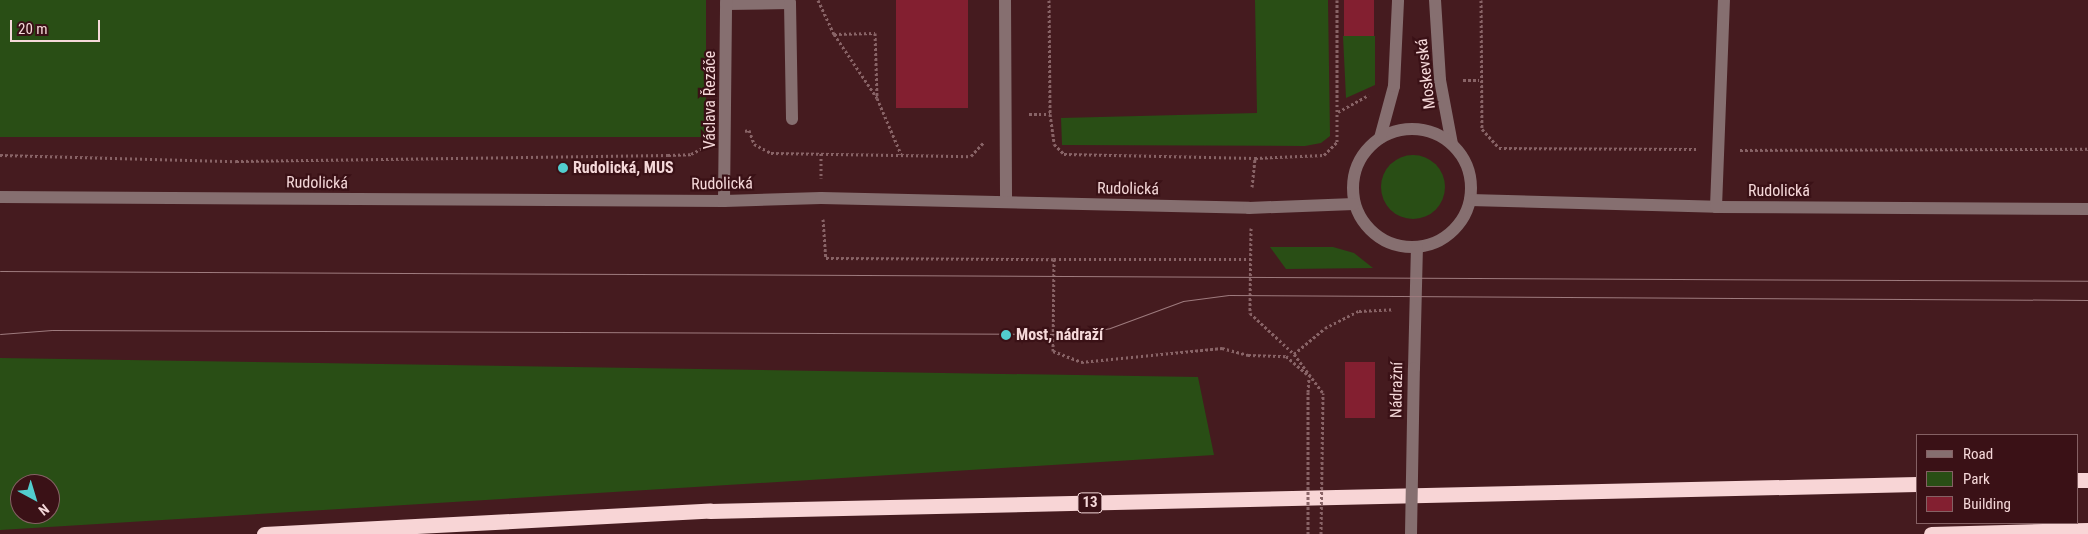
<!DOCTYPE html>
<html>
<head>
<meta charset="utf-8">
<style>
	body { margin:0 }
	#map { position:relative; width:2088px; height:534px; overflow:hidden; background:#451b1f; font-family:"Roboto Condensed",sans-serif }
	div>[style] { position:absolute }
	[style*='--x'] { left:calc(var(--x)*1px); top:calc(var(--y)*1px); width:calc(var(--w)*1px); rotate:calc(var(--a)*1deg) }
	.green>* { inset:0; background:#294e15; transform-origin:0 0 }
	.round { border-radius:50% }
	.building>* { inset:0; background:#831f30; transform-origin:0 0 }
	.path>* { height:3px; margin-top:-1.5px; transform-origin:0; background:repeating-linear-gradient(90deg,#886366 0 2.5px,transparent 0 5px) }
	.minor>* { height:12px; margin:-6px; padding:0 6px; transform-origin:6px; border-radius:6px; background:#866f70 }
	.minor>.ring { margin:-6px; padding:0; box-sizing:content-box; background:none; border:12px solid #866f70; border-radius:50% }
	.highway>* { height:15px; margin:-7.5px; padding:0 7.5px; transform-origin:7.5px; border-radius:7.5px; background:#f8d5d6 }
	.tram>* { height:1px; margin:-0.5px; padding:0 0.5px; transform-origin:0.5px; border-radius:0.5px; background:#9e7b7e }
	.path-bridge>* { height:3px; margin-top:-1.5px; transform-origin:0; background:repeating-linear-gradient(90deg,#886366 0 2.5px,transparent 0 5px) }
	.minor-bridge>* { height:12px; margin:-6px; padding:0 6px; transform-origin:6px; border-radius:6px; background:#866f70 }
	.dots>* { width:14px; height:14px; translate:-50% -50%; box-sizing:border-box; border:2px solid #3a1116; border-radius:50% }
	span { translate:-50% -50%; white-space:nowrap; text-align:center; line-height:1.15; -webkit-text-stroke:4.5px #3a1116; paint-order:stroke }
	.shield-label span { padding:1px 4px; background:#3a1116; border:1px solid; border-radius:4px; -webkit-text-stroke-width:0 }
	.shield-label { font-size:15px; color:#f5d8d9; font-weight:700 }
	.street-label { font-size:16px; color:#f5d8d9 }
	.poi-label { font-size:16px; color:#f5d8d9; font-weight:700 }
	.left { translate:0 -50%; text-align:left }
	.legend { position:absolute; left:1916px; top:434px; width:162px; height:90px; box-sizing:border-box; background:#3a1116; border:1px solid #856164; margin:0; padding:6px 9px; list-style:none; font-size:15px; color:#f5d8d9 }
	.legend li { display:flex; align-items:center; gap:10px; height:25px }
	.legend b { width:25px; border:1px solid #856164 }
	.north { position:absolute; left:10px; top:474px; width:50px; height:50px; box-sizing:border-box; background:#3a1116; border:1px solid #856164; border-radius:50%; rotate:141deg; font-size:14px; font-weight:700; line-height:20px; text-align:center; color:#f5d8d9 }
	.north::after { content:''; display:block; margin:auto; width:18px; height:22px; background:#52cdce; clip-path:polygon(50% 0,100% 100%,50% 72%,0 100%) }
	.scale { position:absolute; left:10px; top:20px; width:90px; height:22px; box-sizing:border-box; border:2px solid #f5d8d9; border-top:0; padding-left:6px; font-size:15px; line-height:18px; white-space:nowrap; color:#f5d8d9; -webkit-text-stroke:4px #3a1116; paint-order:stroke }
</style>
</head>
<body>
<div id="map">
	<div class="green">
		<div style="left:0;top:0;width:706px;height:137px"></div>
		<div style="clip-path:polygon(1255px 0,1328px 0,1330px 136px,1321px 143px,1305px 146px,1062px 145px,1061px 118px,1257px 113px)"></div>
		<div style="clip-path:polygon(1343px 36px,1375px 36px,1375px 85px,1346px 98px)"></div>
		<div class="round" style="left:1381px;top:155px;width:64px;height:64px"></div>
		<div style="clip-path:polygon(1270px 247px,1333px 247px,1354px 253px,1373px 268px,1286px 269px)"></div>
		<div style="clip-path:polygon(evenodd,0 358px,1198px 377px,1214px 455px,0 530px,0 358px,20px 484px,50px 484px,50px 514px,20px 514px,20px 484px)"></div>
	</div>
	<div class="building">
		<div style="left:896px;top:0;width:72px;height:108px"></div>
		<div style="left:1344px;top:0;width:30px;height:36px"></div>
		<div style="left:1345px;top:362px;width:30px;height:56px"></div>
	</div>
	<div class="path">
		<div style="--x:818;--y:0;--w:38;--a:65"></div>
		<div style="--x:834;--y:34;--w:77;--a:56.1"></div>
		<div style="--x:877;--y:98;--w:61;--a:66.8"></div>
		<div style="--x:1049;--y:0;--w:114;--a:89.5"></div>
		<div style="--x:1481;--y:0;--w:129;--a:89.6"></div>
		<div style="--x:1482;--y:129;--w:25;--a:48"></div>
		<div style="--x:1499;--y:148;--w:197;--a:0.3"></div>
		<div style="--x:834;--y:34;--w:41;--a:-1.4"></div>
		<div style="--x:875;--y:33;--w:64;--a:88.2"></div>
		<div style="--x:1463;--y:80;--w:16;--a:0"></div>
		<div style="--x:1338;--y:112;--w:35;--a:-29"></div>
		<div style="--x:1029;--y:114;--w:21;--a:0"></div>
		<div style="--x:1050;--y:114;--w:30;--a:82"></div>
		<div style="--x:1054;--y:144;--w:14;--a:45"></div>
		<div style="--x:1064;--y:154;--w:191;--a:1.2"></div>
		<div style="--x:1255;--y:158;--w:69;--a:-2.5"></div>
		<div style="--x:1324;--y:155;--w:18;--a:-45"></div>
		<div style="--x:1337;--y:142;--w:142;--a:-90"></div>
		<div style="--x:745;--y:131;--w:4;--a:-14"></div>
		<div style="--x:749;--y:130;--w:15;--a:70"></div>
		<div style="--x:754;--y:144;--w:19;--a:28"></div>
		<div style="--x:771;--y:153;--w:200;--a:0.9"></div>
		<div style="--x:971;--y:156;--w:18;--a:-47"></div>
		<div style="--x:1740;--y:150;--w:348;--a:-0.2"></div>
		<div style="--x:821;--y:153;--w:25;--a:90"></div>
		<div style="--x:0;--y:155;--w:236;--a:1.5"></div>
		<div style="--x:236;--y:161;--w:432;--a:-0.8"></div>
		<div style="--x:668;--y:155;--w:23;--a:-2"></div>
		<div style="--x:691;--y:154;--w:13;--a:-27"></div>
		<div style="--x:1252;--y:187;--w:29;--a:-84"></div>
		<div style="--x:823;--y:219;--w:39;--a:86"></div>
		<div style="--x:826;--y:258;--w:228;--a:0.3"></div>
		<div style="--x:1054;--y:259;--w:92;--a:90.6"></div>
		<div style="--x:1053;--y:351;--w:30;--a:21"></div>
		<div style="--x:1081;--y:362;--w:142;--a:-5.7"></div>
		<div style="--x:1222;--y:348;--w:27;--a:15"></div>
		<div style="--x:1248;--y:355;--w:38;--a:2"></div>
		<div style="--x:1286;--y:356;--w:30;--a:41"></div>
		<div style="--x:1251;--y:228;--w:85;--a:90.7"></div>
		<div style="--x:1250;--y:313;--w:60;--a:43"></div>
		<div style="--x:1294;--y:354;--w:49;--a:53.4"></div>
		<div style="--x:1054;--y:259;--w:199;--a:0"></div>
		<div style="--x:1294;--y:354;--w:40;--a:-40"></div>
		<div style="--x:1325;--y:328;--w:38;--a:-27"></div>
		<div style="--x:1359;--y:311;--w:35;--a:-3"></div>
		<div style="--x:1308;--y:392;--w:16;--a:-86"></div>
	</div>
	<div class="minor">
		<div style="--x:1005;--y:0;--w:202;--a:89.7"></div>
		<div style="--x:1435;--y:0;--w:80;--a:86.4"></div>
		<div style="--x:1440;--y:80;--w:65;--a:79.4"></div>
		<div style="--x:726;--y:4;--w:64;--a:-0.9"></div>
		<div style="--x:790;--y:3;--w:116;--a:89"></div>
		<div class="ring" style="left:1353px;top:129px;width:106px;height:106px"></div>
		<div style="--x:1380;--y:138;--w:54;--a:-74.9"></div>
		<div style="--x:1394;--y:86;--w:86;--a:-87.3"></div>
		<div style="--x:0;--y:197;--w:724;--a:0.32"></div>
		<div style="--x:724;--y:201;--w:97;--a:-1.8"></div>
		<div style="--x:821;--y:198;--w:428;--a:1.3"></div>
		<div style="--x:1249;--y:208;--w:105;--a:-2.2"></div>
		<div style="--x:1470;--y:200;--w:246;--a:1.6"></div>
		<div style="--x:1716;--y:207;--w:372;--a:0.3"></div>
		<div style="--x:724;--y:201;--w:201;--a:-89.4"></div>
		<div style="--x:1716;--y:207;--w:207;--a:-87.8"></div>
		<div style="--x:1414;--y:368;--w:121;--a:-88.6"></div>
	</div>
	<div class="highway">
		<div style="--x:2077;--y:480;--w:11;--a:0"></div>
		<div style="--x:264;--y:534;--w:447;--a:-3"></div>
		<div style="--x:710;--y:511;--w:1207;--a:-1.28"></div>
		<div style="--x:1931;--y:534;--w:157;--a:-1.5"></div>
	</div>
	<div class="tram">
		<div style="--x:0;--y:271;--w:2088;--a:0.27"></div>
		<div style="--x:0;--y:334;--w:52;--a:-4.4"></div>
		<div style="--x:52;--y:330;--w:1022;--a:0.22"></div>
		<div style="--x:1074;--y:334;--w:36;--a:-9"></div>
		<div style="--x:1110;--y:328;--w:78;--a:-20.3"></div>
		<div style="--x:1183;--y:301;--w:46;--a:-7.4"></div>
		<div style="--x:1229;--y:295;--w:859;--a:0.33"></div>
	</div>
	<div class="path-bridge">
		<div style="--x:1308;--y:534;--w:142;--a:-90"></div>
		<div style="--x:1321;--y:534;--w:141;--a:-89.2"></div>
	</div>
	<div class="minor-bridge">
		<div style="--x:1411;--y:534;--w:166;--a:-89"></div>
	</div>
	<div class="dots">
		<div style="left:563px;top:168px;background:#52cdce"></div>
		<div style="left:1006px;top:335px;background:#52cdce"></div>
	</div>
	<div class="shield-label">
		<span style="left:1090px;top:503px">13</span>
	</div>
	<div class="street-label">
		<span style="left:1426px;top:74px;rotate:-97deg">Moskevská</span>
		<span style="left:710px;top:100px;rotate:-90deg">Václava Řezáče</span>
		<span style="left:317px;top:183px;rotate:1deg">Rudolická</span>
		<span style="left:722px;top:184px;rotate:-1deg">Rudolická</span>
		<span style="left:1128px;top:189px;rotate:1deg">Rudolická</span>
		<span style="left:1779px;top:191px">Rudolická</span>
		<span style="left:1397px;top:390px;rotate:-89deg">Nádražní</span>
	</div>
	<div class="poi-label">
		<span class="left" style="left:573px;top:168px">Rudolická, MUS</span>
		<span class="left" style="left:1016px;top:335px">Most, nádraží</span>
	</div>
	<ul class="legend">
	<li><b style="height:6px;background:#866f70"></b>Road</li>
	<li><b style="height:14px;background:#294e15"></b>Park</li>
	<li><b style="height:14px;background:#831f30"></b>Building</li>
	</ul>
	<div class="north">N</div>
	<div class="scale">20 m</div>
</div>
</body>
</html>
